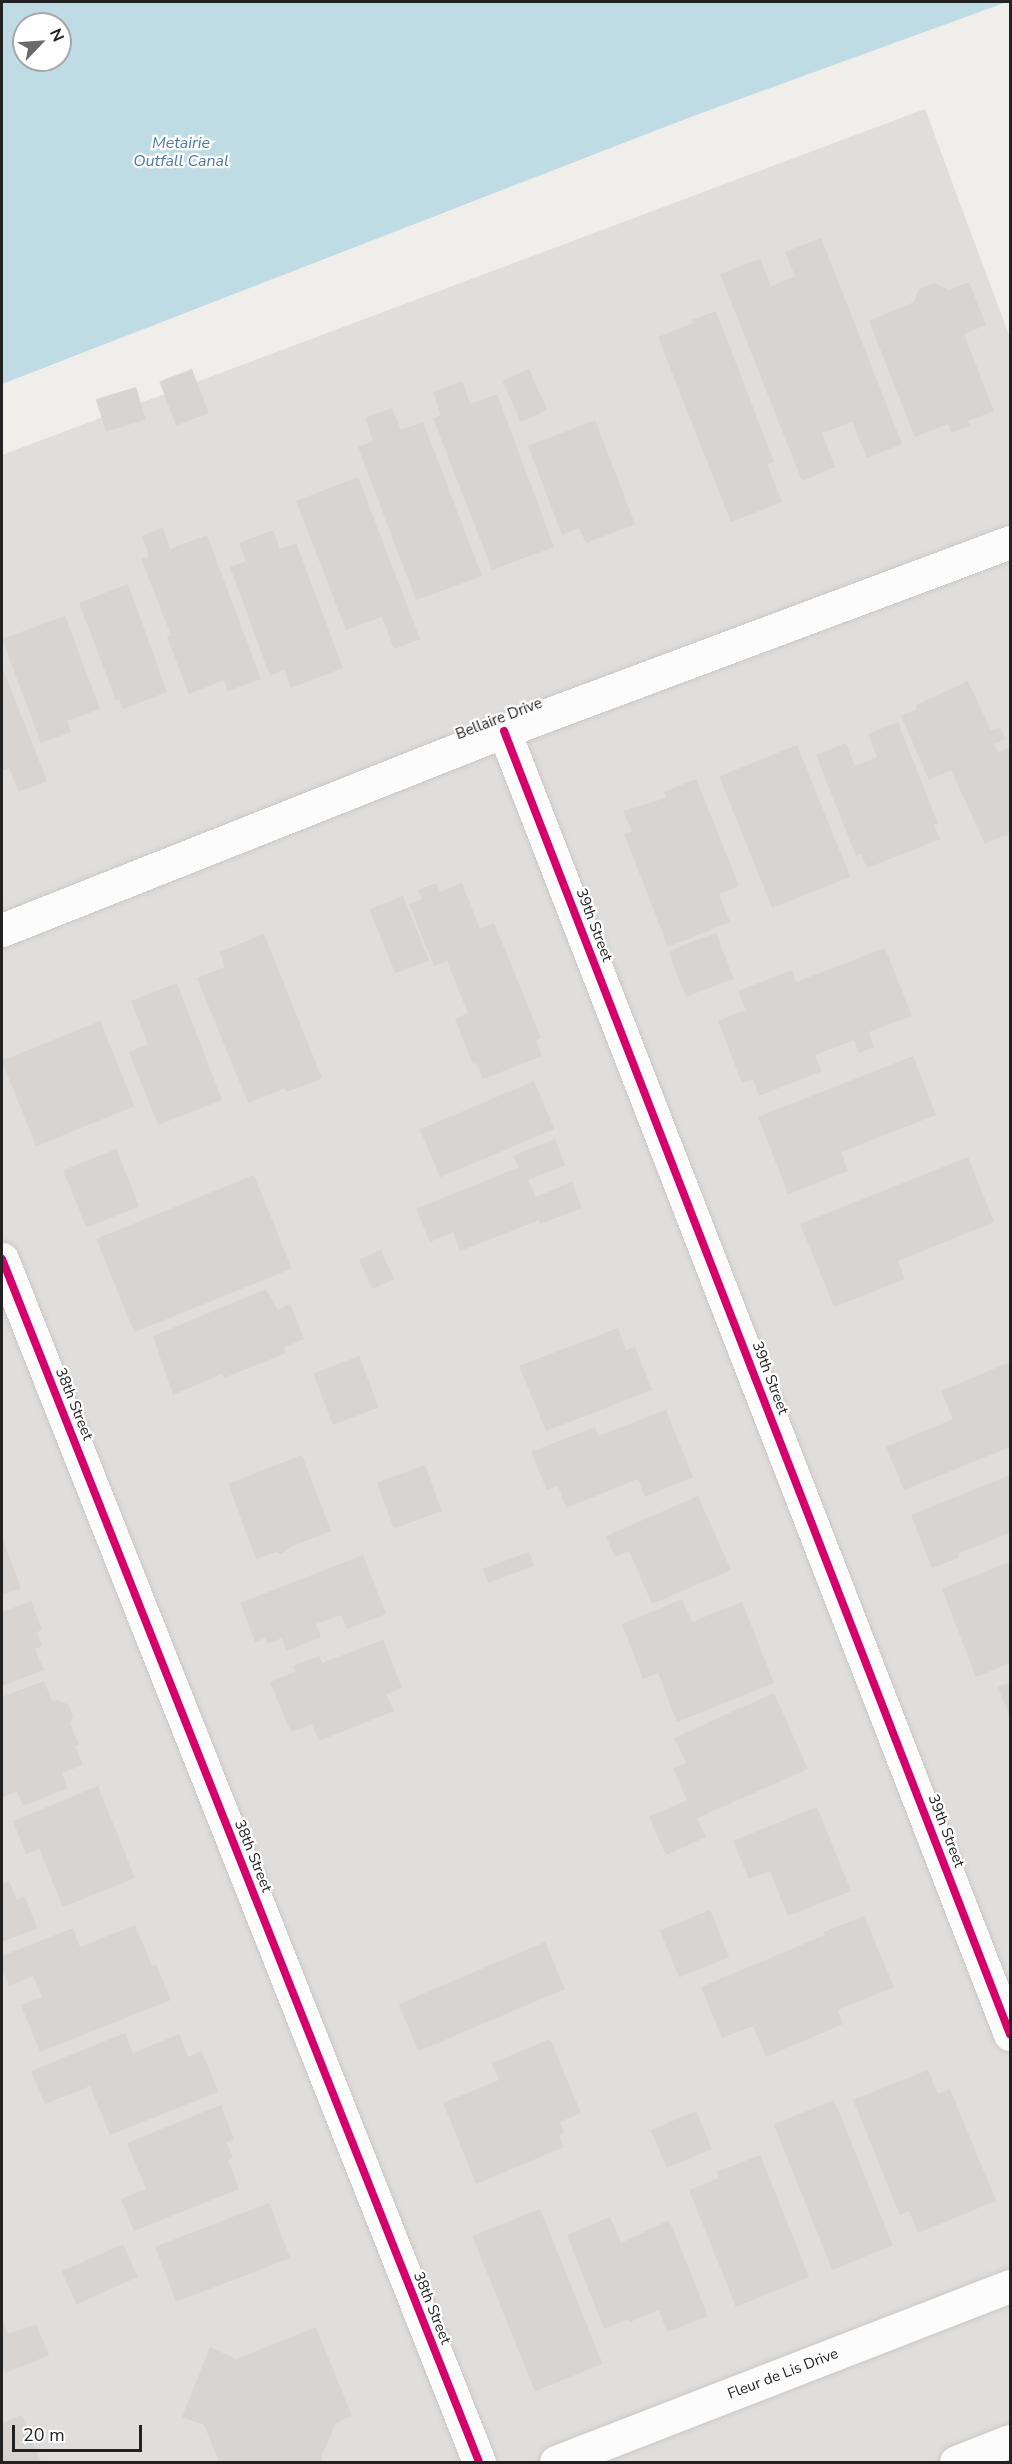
<!DOCTYPE html>
<html>
<head>
<meta charset="utf-8">
<style>
	body { margin:0 }
	#map { position:relative; width:1012px; height:2464px; overflow:hidden; background:#f0eeeb; font-family:"Nunito Sans",sans-serif }
	div>[style] { position:absolute }
	[style*='--x'] { left:calc(var(--x)*1px); top:calc(var(--y)*1px); width:calc(var(--w)*1px); rotate:calc(var(--a)*1deg) }
	.residential>* { inset:0; background:#dfdedc }
	.water>* { inset:0; background:#bfdbe3 }
	.building>* { inset:0; background:#d7d4d2; transform-origin:0 0 }
	.roads { filter:drop-shadow(0 0 2px #c9c8c7) drop-shadow(0 0 2px #c9c8c7) }
	.street>* { height:33px; margin:-16.5px; padding:0 16.5px; transform-origin:16.5px; border-radius:16.5px; background:#fdfcfc }
	.cycleway>* { height:8px; margin:-4px; padding:0 4px; transform-origin:4px; border-radius:4px; background:#d6006c }
	span { translate:-50% -50%; white-space:nowrap; text-align:center; line-height:1.15; -webkit-text-stroke:4.5px #fff; paint-order:stroke }
	.street-label { font-size:15px; color:#222 }
	.water-label { font-size:16px; color:#4a7aab; font-style:italic }
	.frame { position:absolute; inset:0; border:3px solid #222; pointer-events:none }
	.north { position:absolute; left:12px; top:12px; width:60px; height:60px; box-sizing:border-box; background:#fff; border:2px solid #a7a7a7; border-radius:50%; rotate:65deg; font-size:16px; font-weight:700; line-height:24px; text-align:center; color:#222 }
	.north::after { content:''; display:block; margin:auto; width:21px; height:27px; background:#6a6968; clip-path:polygon(50% 0,100% 100%,50% 72%,0 100%) }
	.scale { position:absolute; left:12px; top:2425px; width:130px; height:27px; box-sizing:border-box; border:3px solid #222; border-top:0; padding-left:8px; font-size:18px; line-height:21px; white-space:nowrap; color:#222; -webkit-text-stroke:4px #fff; paint-order:stroke }
</style>
</head>
<body>
<div id="map">
	<div class="residential">
		<div style="clip-path:polygon(925px 109px,1010px 338px,1010px 2462px,2px 2462px,2px 455px)"></div>
	</div>
	<div class="water">
		<div style="clip-path:polygon(evenodd,2px 2px,1007px 2px,688px 118px,2px 384px,2px 2px,24px 24px,60px 24px,60px 60px,24px 60px,24px 24px)"></div>
	</div>
	<div class="building">
		<div style="clip-path:polygon(821px 238px,902px 444px,867px 458px,852px 422px,822px 433px,835px 467px,802px 481px,720px 274px,760px 259px,771px 286px,795px 276px,785px 252px)"></div>
		<div style="clip-path:polygon(969px 282px,986px 325px,964px 334px,994px 411px,968px 421px,970px 426px,952px 433px,948px 424px,915px 437px,869px 321px,914px 302px,919px 289px,934px 283px,949px 290px)"></div>
		<div style="clip-path:polygon(716px 311px,774px 462px,767px 465px,782px 502px,731px 522px,658px 337px,693px 323px,692px 320px)"></div>
		<div style="left:192px;top:369px;width:47px;height:35px;rotate:69deg"></div>
		<div style="left:529px;top:369px;width:45px;height:29px;rotate:66deg"></div>
		<div style="clip-path:polygon(462px 381px,470px 404px,497px 394px,554px 547px,492px 570px,433px 418px,441px 415px,433px 392px)"></div>
		<div style="left:136px;top:387px;width:34px;height:42px;rotate:73deg"></div>
		<div style="clip-path:polygon(392px 408px,401px 430px,423px 422px,482px 576px,416px 600px,358px 447px,373px 441px,365px 418px)"></div>
		<div style="clip-path:polygon(595px 420px,635px 524px,586px 543px,579px 528px,562px 535px,528px 446px)"></div>
		<div style="clip-path:polygon(358px 477px,420px 639px,394px 649px,382px 617px,346px 630px,296px 501px)"></div>
		<div style="clip-path:polygon(163px 527px,170px 549px,207px 535px,261px 679px,228px 691px,224px 680px,189px 694px,167px 637px,171px 635px,141px 559px,149px 556px,142px 536px)"></div>
		<div style="clip-path:polygon(273px 530px,280px 549px,296px 543px,343px 668px,291px 688px,284px 670px,270px 676px,230px 567px,246px 561px,239px 543px)"></div>
		<div style="clip-path:polygon(128px 584px,167px 692px,123px 709px,119px 699px,116px 700px,79px 603px)"></div>
		<div style="clip-path:polygon(65px 616px,100px 709px,67px 721px,71px 732px,41px 743px,2px 639px)"></div>
		<div style="clip-path:polygon(2px 667px,47px 781px,19px 792px,9px 768px,2px 771px)"></div>
		<div style="clip-path:polygon(968px 681px,991px 731px,1000px 727px,1005px 739px,994px 744px,998px 752px,1008px 748px,1010px 753px,1010px 833px,985px 844px,951px 770px,929px 780px,901px 716px,917px 709px,916px 705px)"></div>
		<div style="clip-path:polygon(898px 722px,938px 824px,934px 825px,940px 839px,867px 868px,861px 854px,856px 856px,816px 755px,846px 743px,855px 766px,877px 757px,868px 734px)"></div>
		<div style="left:797px;top:745px;width:142px;height:84px;rotate:68deg"></div>
		<div style="clip-path:polygon(696px 779px,739px 886px,719px 894px,730px 922px,668px 947px,624px 834px,632px 831px,623px 811px,666px 798px,664px 792px)"></div>
		<div style="clip-path:polygon(436px 883px,440px 892px,462px 883px,480px 929px,494px 923px,541px 1038px,536px 1040px,542px 1056px,483px 1079px,476px 1063px,473px 1064px,455px 1019px,468px 1013px,447px 961px,434px 966px,409px 904px,422px 899px,418px 890px)"></div>
		<div style="left:403px;top:896px;width:69px;height:36px;rotate:68deg"></div>
		<div style="left:716px;top:933px;width:49px;height:51px;rotate:69deg"></div>
		<div style="clip-path:polygon(264px 934px,322px 1078px,287px 1092px,285px 1088px,248px 1103px,197px 978px,225px 967px,220px 952px)"></div>
		<div style="clip-path:polygon(885px 948px,912px 1016px,869px 1032px,874px 1047px,859px 1053px,854px 1040px,815px 1055px,822px 1071px,759px 1096px,753px 1079px,742px 1083px,718px 1021px,746px 1010px,738px 991px,792px 970px,796px 982px)"></div>
		<div style="clip-path:polygon(177px 983px,222px 1100px,158px 1125px,129px 1052px,148px 1044px,131px 1001px)"></div>
		<div style="left:100px;top:1021px;width:92px;height:106px;rotate:68deg"></div>
		<div style="clip-path:polygon(913px 1056px,936px 1115px,841px 1152px,848px 1171px,788px 1194px,758px 1117px)"></div>
		<div style="left:534px;top:1081px;width:52px;height:124px;rotate:67deg"></div>
		<div style="clip-path:polygon(555px 1139px,565px 1165px,528px 1180px,536px 1197px,572px 1182px,582px 1208px,540px 1224px,539px 1220px,460px 1251px,453px 1232px,430px 1242px,416px 1209px,519px 1167px,513px 1156px)"></div>
		<div style="left:116px;top:1149px;width:62px;height:57px;rotate:68deg"></div>
		<div style="clip-path:polygon(968px 1157px,994px 1222px,898px 1261px,905px 1279px,834px 1307px,800px 1224px)"></div>
		<div style="left:254px;top:1175px;width:101px;height:170px;rotate:68deg"></div>
		<div style="left:381px;top:1250px;width:32px;height:24px;rotate:66deg"></div>
		<div style="clip-path:polygon(266px 1289px,278px 1310px,290px 1304px,304px 1339px,283px 1348px,286px 1353px,224px 1378px,222px 1374px,173px 1395px,153px 1336px)"></div>
		<div style="clip-path:polygon(618px 1328px,626px 1350px,635px 1347px,652px 1390px,546px 1431px,519px 1366px)"></div>
		<div style="left:359px;top:1356px;width:55px;height:49px;rotate:69deg"></div>
		<div style="clip-path:polygon(1010px 1362px,1010px 1447px,904px 1490px,886px 1447px,953px 1419px,941px 1391px)"></div>
		<div style="clip-path:polygon(666px 1410px,693px 1477px,645px 1497px,638px 1479px,566px 1508px,558px 1486px,547px 1490px,531px 1452px,595px 1427px,598px 1436px)"></div>
		<div style="clip-path:polygon(302px 1455px,331px 1531px,292px 1546px,281px 1554px,276px 1552px,256px 1559px,228px 1484px)"></div>
		<div style="left:425px;top:1465px;width:49px;height:51px;rotate:70deg"></div>
		<div style="clip-path:polygon(1010px 1475px,1010px 1533px,958px 1553px,959px 1558px,932px 1568px,911px 1515px)"></div>
		<div style="clip-path:polygon(698px 1496px,731px 1570px,652px 1604px,629px 1551px,615px 1557px,606px 1536px)"></div>
		<div style="clip-path:polygon(2px 1538px,21px 1588px,2px 1595px)"></div>
		<div style="left:529px;top:1552px;width:15px;height:49px;rotate:70deg"></div>
		<div style="clip-path:polygon(363px 1555px,386px 1614px,347px 1629px,341px 1615px,316px 1624px,321px 1637px,286px 1651px,282px 1638px,267px 1644px,265px 1638px,255px 1642px,240px 1603px)"></div>
		<div style="clip-path:polygon(1010px 1562px,1010px 1663px,976px 1677px,942px 1589px)"></div>
		<div style="clip-path:polygon(682px 1599px,692px 1622px,742px 1602px,774px 1683px,677px 1722px,658px 1673px,643px 1679px,622px 1624px)"></div>
		<div style="clip-path:polygon(31px 1601px,42px 1630px,37px 1632px,42px 1646px,35px 1649px,44px 1670px,2px 1686px,2px 1612px)"></div>
		<div style="clip-path:polygon(383px 1640px,402px 1688px,386px 1694px,394px 1711px,319px 1741px,312px 1724px,291px 1732px,270px 1682px,295px 1672px,293px 1666px,319px 1656px,322px 1663px)"></div>
		<div style="clip-path:polygon(44px 1681px,52px 1701px,58px 1700px,69px 1705px,73px 1717px,70px 1723px,79px 1745px,75px 1746px,83px 1765px,62px 1773px,68px 1788px,23px 1806px,17px 1791px,2px 1798px,2px 1697px)"></div>
		<div style="clip-path:polygon(1010px 1682px,1010px 1718px,998px 1687px)"></div>
		<div style="clip-path:polygon(774px 1693px,808px 1769px,697px 1818px,706px 1837px,666px 1855px,649px 1817px,687px 1800px,673px 1768px,686px 1763px,674px 1738px)"></div>
		<div style="clip-path:polygon(98px 1786px,135px 1878px,63px 1907px,39px 1849px,26px 1854px,13px 1821px)"></div>
		<div style="clip-path:polygon(817px 1807px,851px 1891px,788px 1916px,770px 1871px,749px 1879px,733px 1841px)"></div>
		<div style="clip-path:polygon(9px 1881px,17px 1900px,25px 1897px,37px 1928px,2px 1942px,2px 1884px)"></div>
		<div style="left:710px;top:1910px;width:51px;height:54px;rotate:68deg"></div>
		<div style="clip-path:polygon(864px 1916px,894px 1987px,838px 2010px,843px 2024px,766px 2057px,753px 2026px,722px 2038px,701px 1987px,825px 1935px,824px 1932px)"></div>
		<div style="clip-path:polygon(135px 1925px,152px 1966px,156px 1964px,171px 2000px,40px 2052px,21px 2005px,42px 1997px,33px 1976px,9px 1986px,2px 1969px,2px 1956px,73px 1928px,80px 1947px)"></div>
		<div style="left:545px;top:1942px;width:51px;height:159px;rotate:67deg"></div>
		<div style="clip-path:polygon(125px 2033px,133px 2053px,179px 2034px,188px 2057px,202px 2051px,218px 2092px,110px 2135px,90px 2086px,45px 2104px,31px 2071px)"></div>
		<div style="clip-path:polygon(550px 2039px,581px 2113px,560px 2122px,564px 2132px,559px 2135px,564px 2147px,476px 2184px,443px 2103px,499px 2080px,492px 2063px)"></div>
		<div style="clip-path:polygon(928px 2070px,938px 2094px,950px 2089px,996px 2201px,918px 2233px,909px 2211px,900px 2215px,853px 2100px)"></div>
		<div style="left:834px;top:2100px;width:157px;height:65px;rotate:68deg"></div>
		<div style="clip-path:polygon(221px 2105px,234px 2139px,226px 2142px,233px 2158px,228px 2160px,239px 2189px,134px 2231px,121px 2199px,146px 2189px,127px 2143px)"></div>
		<div style="left:696px;top:2111px;width:41px;height:49px;rotate:67deg"></div>
		<div style="clip-path:polygon(760px 2155px,809px 2277px,736px 2307px,689px 2190px,719px 2178px,717px 2172px)"></div>
		<div style="left:269px;top:2203px;width:59px;height:122px;rotate:69deg"></div>
		<div style="left:540px;top:2209px;width:167px;height:73px;rotate:68deg"></div>
		<div style="clip-path:polygon(610px 2217px,621px 2243px,669px 2220px,708px 2316px,667px 2332px,659px 2310px,630px 2322px,628px 2319px,604px 2329px,567px 2235px)"></div>
		<div style="left:123px;top:2244px;width:36px;height:67px;rotate:66deg"></div>
		<div style="clip-path:polygon(2px 2317px,8px 2334px,36px 2324px,49px 2355px,5px 2373px,2px 2364px)"></div>
		<div style="clip-path:polygon(316px 2327px,352px 2416px,336px 2423px,321px 2457px,323px 2462px,219px 2462px,204px 2425px,182px 2417px,210px 2347px,236px 2359px)"></div>
		<div style="clip-path:polygon(22px 2415px,41px 2462px,2px 2462px,2px 2423px)"></div>
	</div>
	<div class="roads">
		<div class="street">
			<div style="--x:504;--y:731;--w:1398;--a:68.78"></div>
			<div style="--x:2;--y:930;--w:540;--a:-21.62"></div>
			<div style="--x:504;--y:731;--w:540;--a:-20.48"></div>
			<div style="--x:2;--y:1259;--w:1294;--a:68.37"></div>
			<div style="--x:556;--y:2462;--w:487;--a:-21.2"></div>
			<div style="--x:956;--y:2462;--w:58;--a:-21.3"></div>
		</div>
	</div>
	<div class="cycleway">
		<div style="--x:504;--y:731;--w:1398;--a:68.78"></div>
		<div style="--x:2;--y:1259;--w:1294;--a:68.37"></div>
	</div>
	<div class="street-label">
		<span style="left:499px;top:719px;rotate:-21deg">Bellaire Drive</span>
		<span style="left:594px;top:925px;rotate:69deg">39th Street</span>
		<span style="left:770px;top:1378px;rotate:69deg">39th Street</span>
		<span style="left:74px;top:1404px;rotate:68deg">38th Street</span>
		<span style="left:946px;top:1831px;rotate:69deg">39th Street</span>
		<span style="left:253px;top:1856px;rotate:68deg">38th Street</span>
		<span style="left:432px;top:2308px;rotate:68deg">38th Street</span>
		<span style="left:783px;top:2374px;rotate:-21deg">Fleur de Lis Drive</span>
	</div>
	<div class="water-label">
		<span style="left:181px;top:152px">Metairie<br>Outfall Canal</span>
	</div>
	<div class="frame"></div>
	<div class="north">N</div>
	<div class="scale">20 m</div>
</div>
</body>
</html>
